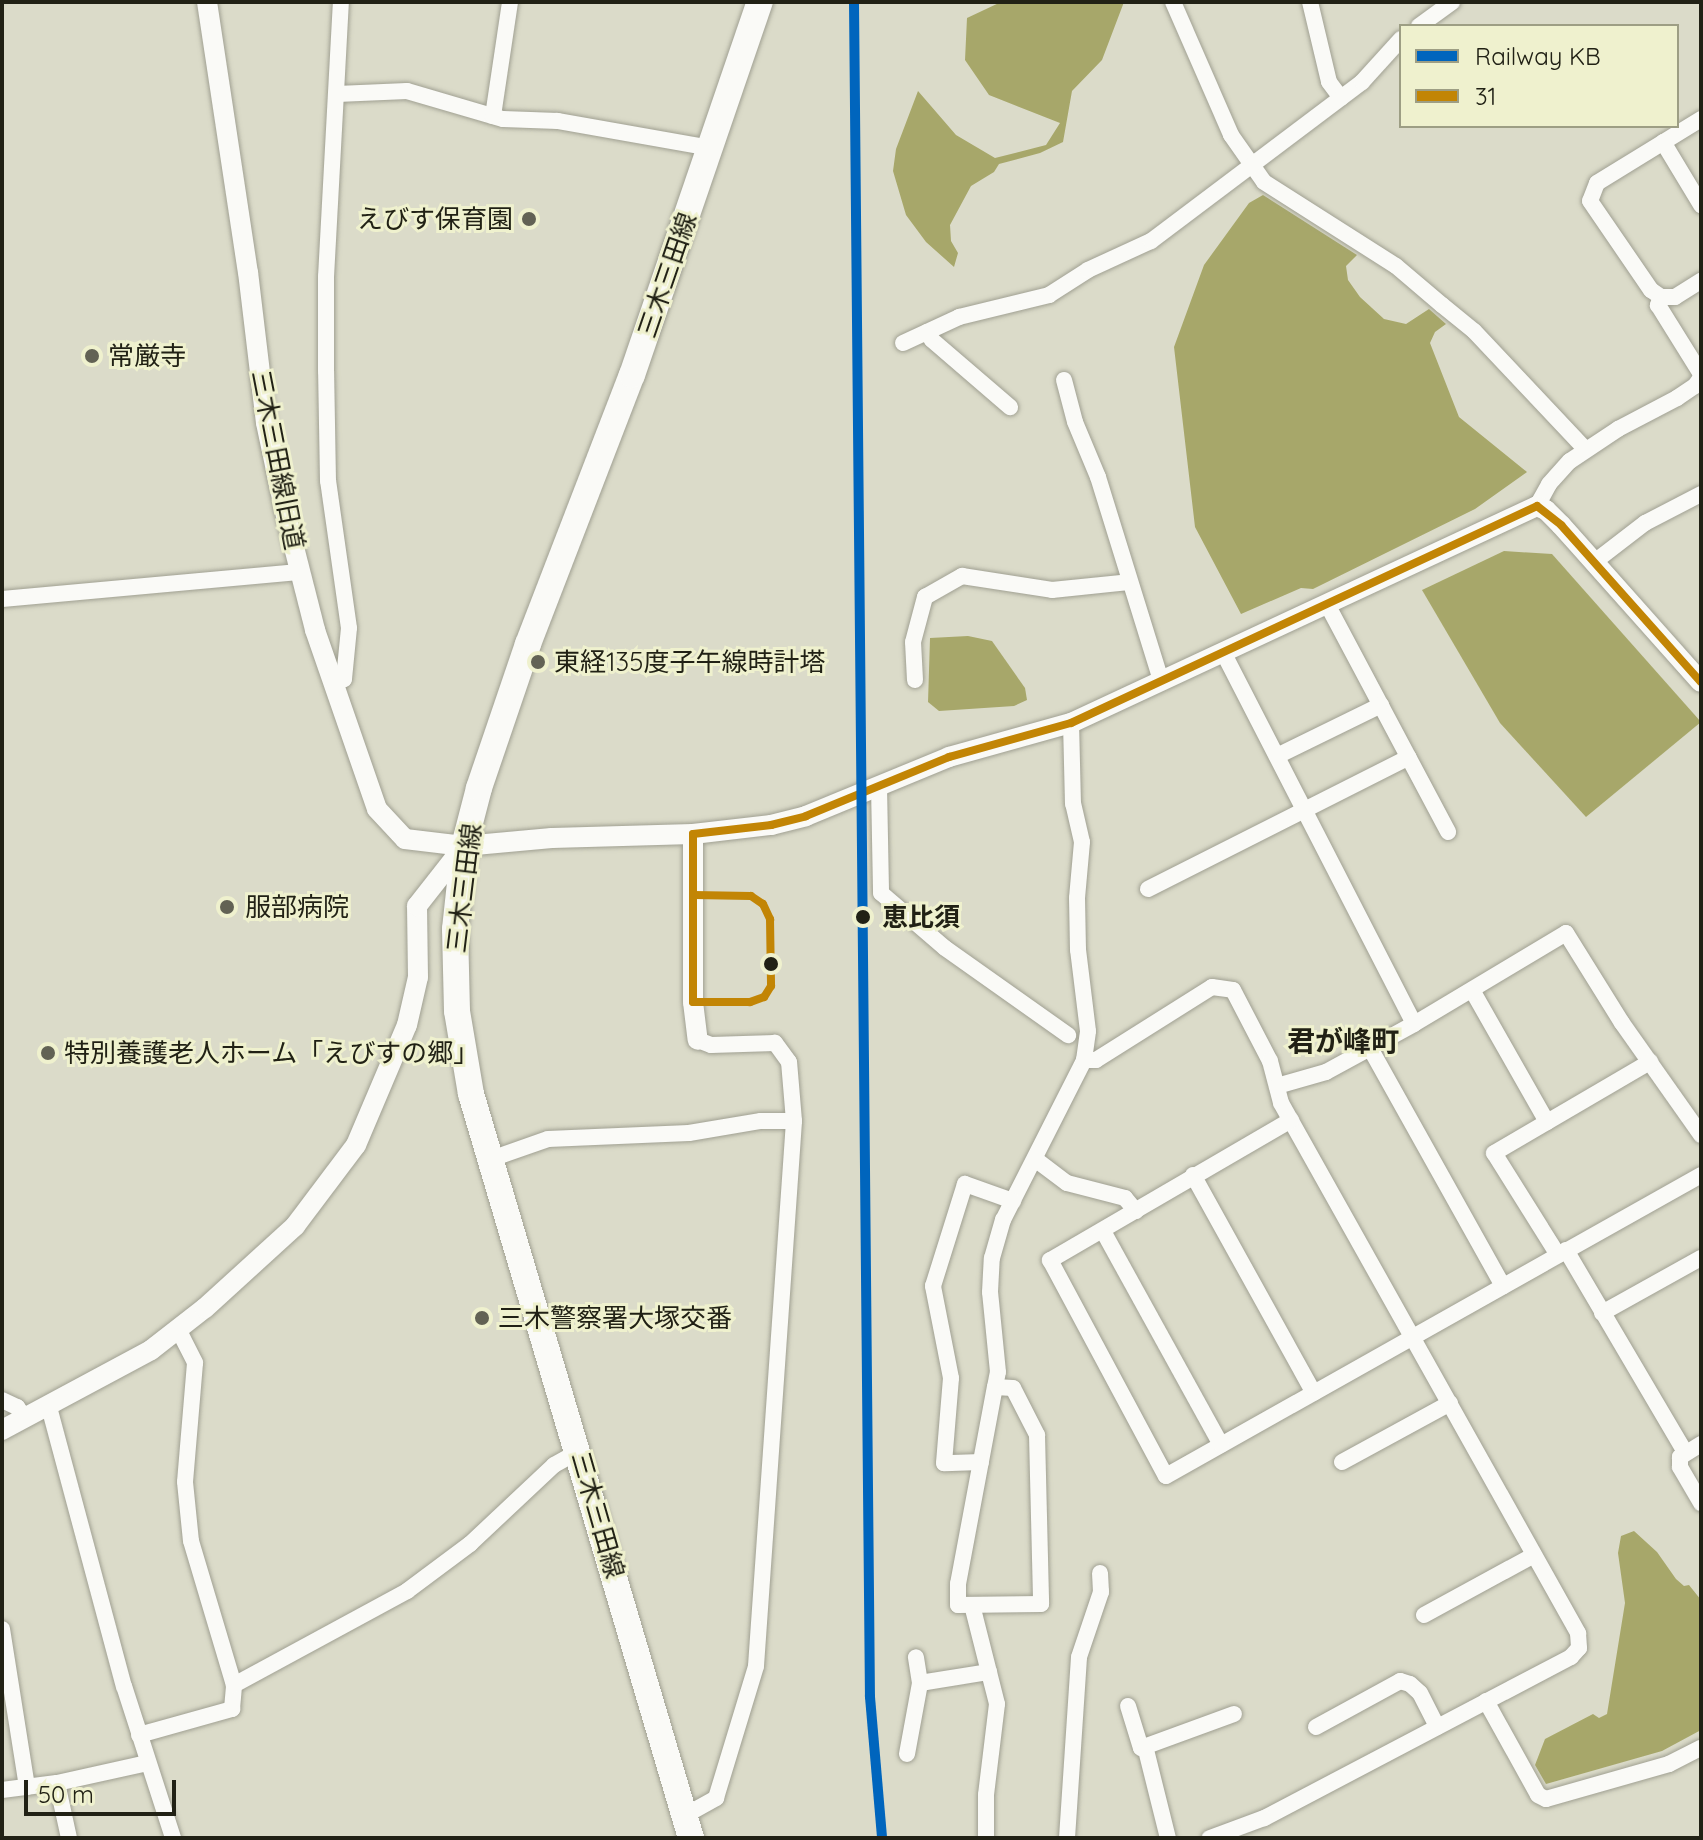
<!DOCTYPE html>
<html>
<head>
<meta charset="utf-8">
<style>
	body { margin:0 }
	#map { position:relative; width:1703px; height:1840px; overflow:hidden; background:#dbdbc9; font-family:Quicksand,"Noto Sans JP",sans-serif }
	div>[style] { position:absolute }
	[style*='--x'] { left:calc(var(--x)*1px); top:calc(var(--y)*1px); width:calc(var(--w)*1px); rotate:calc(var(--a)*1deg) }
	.water>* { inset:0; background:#a7a76a }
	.roads { filter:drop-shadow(0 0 2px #a0a092) drop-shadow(0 0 2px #a0a092) }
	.minor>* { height:16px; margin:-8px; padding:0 8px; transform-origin:8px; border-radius:8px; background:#fafaf7 }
	.tertiary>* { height:20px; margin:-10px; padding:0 10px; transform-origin:10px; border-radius:10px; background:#fafaf7 }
	.primary>* { height:26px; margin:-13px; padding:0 13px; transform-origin:13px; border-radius:13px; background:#fafaf7 }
	.bus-1>* { height:8px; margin:-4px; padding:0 4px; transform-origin:4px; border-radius:4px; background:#c28505 }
	.rail-1>* { height:10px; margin:-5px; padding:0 5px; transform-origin:5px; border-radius:5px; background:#0065bd }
	.dots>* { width:22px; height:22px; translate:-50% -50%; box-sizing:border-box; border:4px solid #eff1ce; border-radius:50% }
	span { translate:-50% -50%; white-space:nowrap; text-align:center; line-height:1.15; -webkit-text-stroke:6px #eff1ce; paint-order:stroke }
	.poi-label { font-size:26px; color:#212115 }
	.right { translate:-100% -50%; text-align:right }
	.left { translate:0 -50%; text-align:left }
	.street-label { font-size:26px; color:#212115 }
	.stop-label { font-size:26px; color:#212115; font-weight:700 }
	.neighbourhood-label { font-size:28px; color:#212115; font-weight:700 }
	.frame { position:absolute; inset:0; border:4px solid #212115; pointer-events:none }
	.legend { position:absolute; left:1399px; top:24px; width:280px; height:104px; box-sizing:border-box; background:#eff1ce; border:2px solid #9d9e84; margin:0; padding:10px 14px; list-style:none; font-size:24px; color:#212115 }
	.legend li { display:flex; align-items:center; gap:16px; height:40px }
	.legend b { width:40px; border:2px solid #9d9e84 }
	.scale { position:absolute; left:24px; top:1780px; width:152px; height:36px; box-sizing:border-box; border:4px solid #212115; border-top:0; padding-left:10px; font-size:24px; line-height:28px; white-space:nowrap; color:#212115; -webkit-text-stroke:6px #eff1ce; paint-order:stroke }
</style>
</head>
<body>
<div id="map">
	<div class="water">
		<div style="clip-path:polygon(1001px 2px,1124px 2px,1102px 60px,1072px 91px,1063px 142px,1040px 153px,999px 164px,994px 172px,971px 186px,950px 225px,951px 241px,958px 253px,954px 267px,926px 242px,906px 215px,893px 171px,896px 149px,918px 91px,956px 135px,995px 158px,1046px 145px,1060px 123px,989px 95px,965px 60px,967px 18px)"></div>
		<div style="clip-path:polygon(1263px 195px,1357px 255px,1346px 266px,1348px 280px,1360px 297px,1384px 319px,1406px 324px,1429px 309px,1446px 324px,1435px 332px,1430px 343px,1459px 417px,1527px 472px,1475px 509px,1313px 589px,1301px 588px,1241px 614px,1195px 527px,1174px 347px,1204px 265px,1249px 203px)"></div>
		<div style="clip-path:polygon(1504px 551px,1552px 554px,1701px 722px,1586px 817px,1500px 723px,1422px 590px)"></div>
		<div style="clip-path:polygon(968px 636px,992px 641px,1025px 688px,1027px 700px,1014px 706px,939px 711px,928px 702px,930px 638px)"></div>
		<div style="clip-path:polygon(1634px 1531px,1657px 1552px,1676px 1579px,1684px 1586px,1689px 1585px,1701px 1600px,1701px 1730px,1662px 1751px,1546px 1784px,1535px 1765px,1545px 1739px,1593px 1714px,1599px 1718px,1607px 1714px,1625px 1603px,1618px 1553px,1621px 1536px)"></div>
	</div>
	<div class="roads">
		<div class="minor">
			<div style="--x:1173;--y:2;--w:145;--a:66.4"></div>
			<div style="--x:1231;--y:135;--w:57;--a:54.9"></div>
			<div style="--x:1264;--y:182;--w:156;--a:32.5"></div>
			<div style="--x:1396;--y:266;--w:60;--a:40.3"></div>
			<div style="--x:1442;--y:305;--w:41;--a:39.1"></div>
			<div style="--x:1474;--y:331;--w:163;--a:46.7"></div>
			<div style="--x:1310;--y:2;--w:82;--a:76.6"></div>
			<div style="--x:1329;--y:82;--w:20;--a:53"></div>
			<div style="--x:1419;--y:26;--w:41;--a:-36"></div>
			<div style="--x:337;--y:94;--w:70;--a:-2.5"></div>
			<div style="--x:407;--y:91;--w:100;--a:16.3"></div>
			<div style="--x:503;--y:119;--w:55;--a:2.1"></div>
			<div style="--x:558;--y:121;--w:155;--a:10"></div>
			<div style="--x:493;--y:116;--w:115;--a:-81.5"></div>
			<div style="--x:1701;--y:119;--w:122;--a:148.4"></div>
			<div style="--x:1597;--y:183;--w:19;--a:111"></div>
			<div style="--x:1590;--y:201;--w:108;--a:55.6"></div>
			<div style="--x:1651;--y:290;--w:12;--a:35"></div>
			<div style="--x:1661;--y:297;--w:14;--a:0"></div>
			<div style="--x:1675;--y:297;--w:31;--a:-32"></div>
			<div style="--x:1663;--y:142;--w:74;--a:58.9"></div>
			<div style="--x:1661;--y:297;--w:9;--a:111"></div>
			<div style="--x:1658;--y:305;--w:81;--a:58.1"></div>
			<div style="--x:927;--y:332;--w:9;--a:58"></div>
			<div style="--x:932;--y:340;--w:103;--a:40.7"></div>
			<div style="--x:903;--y:343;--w:62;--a:-24.9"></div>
			<div style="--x:959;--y:317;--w:93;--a:-13.7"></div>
			<div style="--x:1049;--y:295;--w:46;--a:-32.7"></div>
			<div style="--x:1088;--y:270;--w:69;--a:-24.7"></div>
			<div style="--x:1151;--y:241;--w:264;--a:-37"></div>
			<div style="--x:1362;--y:82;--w:58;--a:-47.8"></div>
			<div style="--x:1064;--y:380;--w:43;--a:75.3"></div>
			<div style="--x:1075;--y:422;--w:60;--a:67.3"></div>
			<div style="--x:1098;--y:477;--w:213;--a:72.8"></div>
			<div style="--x:1537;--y:506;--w:25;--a:-61"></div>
			<div style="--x:1549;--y:484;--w:31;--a:-48"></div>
			<div style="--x:1570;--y:461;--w:58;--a:-33.7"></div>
			<div style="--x:1618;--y:429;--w:67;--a:-27.7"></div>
			<div style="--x:1677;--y:398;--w:22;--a:-34"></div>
			<div style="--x:1695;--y:386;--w:11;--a:-56"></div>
			<div style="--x:1593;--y:563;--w:66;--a:-37.6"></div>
			<div style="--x:1645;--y:523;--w:63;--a:-27.4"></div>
			<div style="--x:2;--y:599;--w:298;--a:-5.2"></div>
			<div style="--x:1328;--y:606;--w:256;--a:62"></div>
			<div style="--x:1223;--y:652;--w:418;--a:62.8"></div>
			<div style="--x:915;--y:680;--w:38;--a:-93"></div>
			<div style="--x:913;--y:642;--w:47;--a:-75.1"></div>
			<div style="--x:925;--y:597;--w:43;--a:-29.6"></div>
			<div style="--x:962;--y:576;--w:91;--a:8.8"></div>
			<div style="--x:1052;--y:590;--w:77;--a:-5.9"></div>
			<div style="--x:333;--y:684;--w:12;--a:-24"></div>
			<div style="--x:344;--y:679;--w:51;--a:-84.4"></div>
			<div style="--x:349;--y:628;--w:148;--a:-98.1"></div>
			<div style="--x:328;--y:481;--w:110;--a:-91"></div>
			<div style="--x:326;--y:371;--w:94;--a:-90"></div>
			<div style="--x:326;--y:277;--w:275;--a:-86.9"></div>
			<div style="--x:1277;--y:756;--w:116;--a:-26.1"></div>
			<div style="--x:879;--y:786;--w:107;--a:88.9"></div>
			<div style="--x:881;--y:893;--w:84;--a:40.7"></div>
			<div style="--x:945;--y:948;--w:151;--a:35.3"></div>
			<div style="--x:1148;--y:889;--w:292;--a:-26.8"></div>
			<div style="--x:1472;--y:990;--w:152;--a:60.4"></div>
			<div style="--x:1370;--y:1048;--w:273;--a:60.8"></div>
			<div style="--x:1084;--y:1060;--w:12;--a:0"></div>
			<div style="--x:1096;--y:1060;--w:137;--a:-32.2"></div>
			<div style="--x:1212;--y:987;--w:21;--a:8"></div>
			<div style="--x:1233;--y:990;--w:80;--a:62.5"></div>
			<div style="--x:1270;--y:1061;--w:43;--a:75.3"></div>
			<div style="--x:1281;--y:1103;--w:608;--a:60.73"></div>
			<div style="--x:1578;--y:1633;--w:15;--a:86"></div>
			<div style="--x:1579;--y:1648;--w:12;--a:132"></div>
			<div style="--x:1571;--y:1657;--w:347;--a:152.3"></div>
			<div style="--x:1264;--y:1818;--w:58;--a:159.7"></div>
			<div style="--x:1277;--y:1086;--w:51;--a:-15.9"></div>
			<div style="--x:1326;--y:1072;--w:100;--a:-28.6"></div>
			<div style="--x:1414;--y:1024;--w:177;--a:-30.9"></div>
			<div style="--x:1566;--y:933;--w:106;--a:58.1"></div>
			<div style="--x:1622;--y:1023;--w:137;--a:54.8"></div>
			<div style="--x:1291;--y:1120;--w:279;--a:149.8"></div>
			<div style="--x:1050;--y:1260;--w:245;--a:61.8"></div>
			<div style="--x:1166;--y:1476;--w:614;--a:-29.36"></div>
			<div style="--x:491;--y:1159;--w:60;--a:-19.3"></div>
			<div style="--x:548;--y:1139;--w:141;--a:-2.4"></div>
			<div style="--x:689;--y:1133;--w:73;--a:-9.5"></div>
			<div style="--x:761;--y:1121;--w:33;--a:0"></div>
			<div style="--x:1035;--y:1159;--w:40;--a:37"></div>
			<div style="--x:1067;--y:1183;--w:60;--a:14.5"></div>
			<div style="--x:1125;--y:1198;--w:17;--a:50"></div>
			<div style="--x:1193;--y:1175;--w:249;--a:61"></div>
			<div style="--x:1103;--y:1231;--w:244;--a:61.1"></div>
			<div style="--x:1566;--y:1250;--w:234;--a:59.5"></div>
			<div style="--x:1558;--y:1255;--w:120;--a:-122.1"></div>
			<div style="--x:1494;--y:1153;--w:181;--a:-30.3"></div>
			<div style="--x:1602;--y:1313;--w:113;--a:-29.1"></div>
			<div style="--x:178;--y:1329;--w:38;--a:63"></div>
			<div style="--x:195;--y:1363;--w:119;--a:94.8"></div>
			<div style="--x:185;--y:1482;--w:59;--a:84.2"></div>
			<div style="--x:191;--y:1541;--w:150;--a:73.4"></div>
			<div style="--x:995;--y:1387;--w:18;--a:3"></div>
			<div style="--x:1013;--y:1388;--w:53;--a:62.9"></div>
			<div style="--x:1037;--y:1435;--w:169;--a:88.6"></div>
			<div style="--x:1041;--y:1604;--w:83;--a:179.3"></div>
			<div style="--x:958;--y:1605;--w:21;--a:-90"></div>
			<div style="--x:958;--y:1584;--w:200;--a:-79.4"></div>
			<div style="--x:995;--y:1387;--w:15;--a:-79"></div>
			<div style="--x:998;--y:1372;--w:80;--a:-95.7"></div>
			<div style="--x:990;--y:1292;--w:34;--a:-87"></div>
			<div style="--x:992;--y:1258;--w:40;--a:-74"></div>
			<div style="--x:1003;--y:1220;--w:179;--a:-63.1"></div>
			<div style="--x:1084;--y:1060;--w:29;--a:-82"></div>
			<div style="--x:1088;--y:1031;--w:82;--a:-97"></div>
			<div style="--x:1078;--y:950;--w:52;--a:-91.1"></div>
			<div style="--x:1077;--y:898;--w:56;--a:-84.9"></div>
			<div style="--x:1082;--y:842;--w:39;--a:-103"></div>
			<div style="--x:1073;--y:804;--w:81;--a:-91.4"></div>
			<div style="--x:2;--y:1400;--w:17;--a:25"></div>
			<div style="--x:17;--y:1407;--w:14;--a:54"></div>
			<div style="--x:49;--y:1407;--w:289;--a:75"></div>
			<div style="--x:124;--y:1686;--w:160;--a:72.1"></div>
			<div style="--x:1701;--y:1444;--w:25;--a:148"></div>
			<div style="--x:1680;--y:1457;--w:10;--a:90"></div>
			<div style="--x:1680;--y:1467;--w:42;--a:59.7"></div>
			<div style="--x:981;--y:1462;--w:37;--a:178"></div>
			<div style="--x:944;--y:1463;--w:85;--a:-85.3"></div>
			<div style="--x:951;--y:1378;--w:94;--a:-101.1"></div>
			<div style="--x:933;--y:1286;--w:107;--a:-72.6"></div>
			<div style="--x:965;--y:1184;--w:51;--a:19.5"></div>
			<div style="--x:1342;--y:1462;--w:123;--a:-28.6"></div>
			<div style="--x:972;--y:1605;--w:102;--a:75.8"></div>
			<div style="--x:997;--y:1704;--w:92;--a:96.9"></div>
			<div style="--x:986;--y:1795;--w:43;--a:90"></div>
			<div style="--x:1424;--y:1615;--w:125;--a:-28.6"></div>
			<div style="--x:2;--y:1629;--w:160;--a:81"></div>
			<div style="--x:920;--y:1683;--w:70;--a:-9.1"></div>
			<div style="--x:1486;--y:1701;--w:107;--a:61"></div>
			<div style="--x:1538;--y:1795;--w:9;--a:27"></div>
			<div style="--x:1546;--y:1799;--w:128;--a:-15.9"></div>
			<div style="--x:1669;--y:1764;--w:36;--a:-27"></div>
			<div style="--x:1128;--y:1706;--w:44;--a:72.8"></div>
			<div style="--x:1141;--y:1748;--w:99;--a:-20.1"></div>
			<div style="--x:1316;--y:1727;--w:96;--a:-28.7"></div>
			<div style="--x:1400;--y:1681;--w:10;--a:17"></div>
			<div style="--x:1410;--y:1684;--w:13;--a:42"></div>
			<div style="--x:1420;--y:1693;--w:38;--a:63"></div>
			<div style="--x:139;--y:1735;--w:97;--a:-15.6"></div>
			<div style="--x:232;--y:1709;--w:24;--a:-85"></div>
			<div style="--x:234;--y:1685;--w:197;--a:-28.5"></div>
			<div style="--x:407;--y:1591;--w:79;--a:-36.7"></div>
			<div style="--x:470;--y:1544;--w:115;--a:-43.2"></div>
			<div style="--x:554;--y:1465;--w:29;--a:-29"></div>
			<div style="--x:1145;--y:1746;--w:95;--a:76"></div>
			<div style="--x:907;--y:1754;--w:72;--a:-79.6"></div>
			<div style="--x:920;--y:1683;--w:26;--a:-99"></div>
			<div style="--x:57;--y:1783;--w:56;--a:77.7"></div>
			<div style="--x:2;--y:1790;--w:55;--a:-7.3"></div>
			<div style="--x:57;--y:1783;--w:92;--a:-12.5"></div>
			<div style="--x:684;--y:1816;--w:37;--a:-29"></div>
			<div style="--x:716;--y:1798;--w:138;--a:-73.1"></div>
			<div style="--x:756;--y:1666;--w:546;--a:-86.01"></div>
			<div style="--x:794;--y:1121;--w:59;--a:-94.8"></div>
			<div style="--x:789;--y:1062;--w:24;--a:-126"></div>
			<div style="--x:775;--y:1043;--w:64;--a:178.2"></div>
			<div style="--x:711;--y:1045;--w:14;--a:-159"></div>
			<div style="--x:1067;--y:1838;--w:181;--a:-86.2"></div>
			<div style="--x:1079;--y:1657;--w:69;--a:-71.3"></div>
			<div style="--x:1101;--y:1592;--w:19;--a:-93"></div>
		</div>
		<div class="tertiary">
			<div style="--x:207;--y:2;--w:273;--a:81.4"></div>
			<div style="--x:248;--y:272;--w:152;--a:83.2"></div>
			<div style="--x:266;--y:423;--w:87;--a:78"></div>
			<div style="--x:284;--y:508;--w:126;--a:75.7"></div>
			<div style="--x:315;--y:630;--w:189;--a:70.9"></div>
			<div style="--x:377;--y:809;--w:41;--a:47"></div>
			<div style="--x:405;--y:839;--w:59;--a:6.8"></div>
			<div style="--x:464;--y:846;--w:88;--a:-5.2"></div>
			<div style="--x:552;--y:838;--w:141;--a:-1.6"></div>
			<div style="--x:693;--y:834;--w:79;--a:-6.6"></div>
			<div style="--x:771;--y:825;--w:36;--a:-14"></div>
			<div style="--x:806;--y:816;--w:155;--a:-22.4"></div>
			<div style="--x:949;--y:757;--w:127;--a:-15.6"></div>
			<div style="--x:1071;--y:723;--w:514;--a:-24.97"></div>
			<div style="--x:1537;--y:506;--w:10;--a:24"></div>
			<div style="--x:1546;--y:510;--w:21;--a:45"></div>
			<div style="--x:1561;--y:525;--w:210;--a:48.3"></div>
			<div style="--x:693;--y:834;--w:168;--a:90"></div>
			<div style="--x:693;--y:1002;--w:38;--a:83"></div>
			<div style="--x:2;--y:1430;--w:169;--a:-28.2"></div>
			<div style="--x:151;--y:1350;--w:68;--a:-37.9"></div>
			<div style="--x:205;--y:1308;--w:122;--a:-42.3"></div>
			<div style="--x:295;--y:1226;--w:101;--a:-53"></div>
			<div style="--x:356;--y:1145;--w:130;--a:-67"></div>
			<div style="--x:407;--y:1025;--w:49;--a:-77.1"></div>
			<div style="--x:418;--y:977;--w:71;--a:-90.8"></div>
			<div style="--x:417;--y:906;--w:76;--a:-51.9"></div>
		</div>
		<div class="primary">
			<div style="--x:691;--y:1838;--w:776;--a:-106.47"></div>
			<div style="--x:471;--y:1094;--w:84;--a:-99.6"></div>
			<div style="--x:457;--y:1011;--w:82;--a:-91.4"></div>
			<div style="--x:455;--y:929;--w:83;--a:-83.8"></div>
			<div style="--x:464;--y:846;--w:60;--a:-75.5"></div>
			<div style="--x:479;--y:788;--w:152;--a:-71.2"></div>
			<div style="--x:528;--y:644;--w:288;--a:-68.9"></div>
			<div style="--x:632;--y:375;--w:394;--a:-71.1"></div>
		</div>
	</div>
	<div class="bus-1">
		<div style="--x:694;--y:895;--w:57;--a:1"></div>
		<div style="--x:751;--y:896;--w:14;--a:34"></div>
		<div style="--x:763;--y:904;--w:17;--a:65"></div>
		<div style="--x:770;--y:919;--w:67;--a:89.1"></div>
		<div style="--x:771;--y:986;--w:13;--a:122"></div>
		<div style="--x:764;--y:997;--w:15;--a:160"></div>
		<div style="--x:750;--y:1002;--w:57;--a:180"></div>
		<div style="--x:693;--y:1002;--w:168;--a:-90"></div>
		<div style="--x:693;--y:834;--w:79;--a:-6.6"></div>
		<div style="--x:771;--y:825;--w:36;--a:-14"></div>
		<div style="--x:806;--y:816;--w:155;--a:-22.4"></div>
		<div style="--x:949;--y:757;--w:127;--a:-15.6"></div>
		<div style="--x:1071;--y:723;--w:514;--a:-24.97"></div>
		<div style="--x:1537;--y:506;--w:31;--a:38"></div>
		<div style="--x:1561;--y:525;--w:210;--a:48.3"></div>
	</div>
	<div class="rail-1">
		<div style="--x:854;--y:2;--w:1695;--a:89.46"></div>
		<div style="--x:870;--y:1697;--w:142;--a:85.1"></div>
	</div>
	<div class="dots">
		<div style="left:529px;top:219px;background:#626254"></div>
		<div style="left:92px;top:356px;background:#626254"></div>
		<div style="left:538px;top:662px;background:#626254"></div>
		<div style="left:227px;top:907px;background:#626254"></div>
		<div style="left:863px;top:917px;background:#212115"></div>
		<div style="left:771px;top:964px;background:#212115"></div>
		<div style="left:48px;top:1053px;background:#626254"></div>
		<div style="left:482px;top:1318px;background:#626254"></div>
	</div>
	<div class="poi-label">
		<span class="right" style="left:513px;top:219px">えびす保育園</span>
		<span class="left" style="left:108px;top:356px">常厳寺</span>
		<span class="left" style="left:554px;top:662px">東経135度子午線時計塔</span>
		<span class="left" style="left:245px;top:907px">服部病院</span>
		<span class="left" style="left:64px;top:1053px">特別養護老人ホーム「えびすの郷」</span>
		<span class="left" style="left:498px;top:1318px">三木警察署大塚交番</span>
	</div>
	<div class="street-label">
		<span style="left:667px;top:275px;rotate:-71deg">三木三田線</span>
		<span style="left:278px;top:460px;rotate:79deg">三木三田線旧道</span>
		<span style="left:464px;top:888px;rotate:-83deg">三木三田線</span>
		<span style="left:598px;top:1515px;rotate:74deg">三木三田線</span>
	</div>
	<div class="stop-label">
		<span class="left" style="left:882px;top:917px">恵比須</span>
	</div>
	<div class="neighbourhood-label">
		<span style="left:1343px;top:1041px">君が峰町</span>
	</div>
	<div class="frame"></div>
	<ul class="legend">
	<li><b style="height:10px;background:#0065bd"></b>Railway KB</li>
	<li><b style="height:10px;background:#c28505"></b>31</li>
	</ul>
	<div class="scale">50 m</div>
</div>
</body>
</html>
